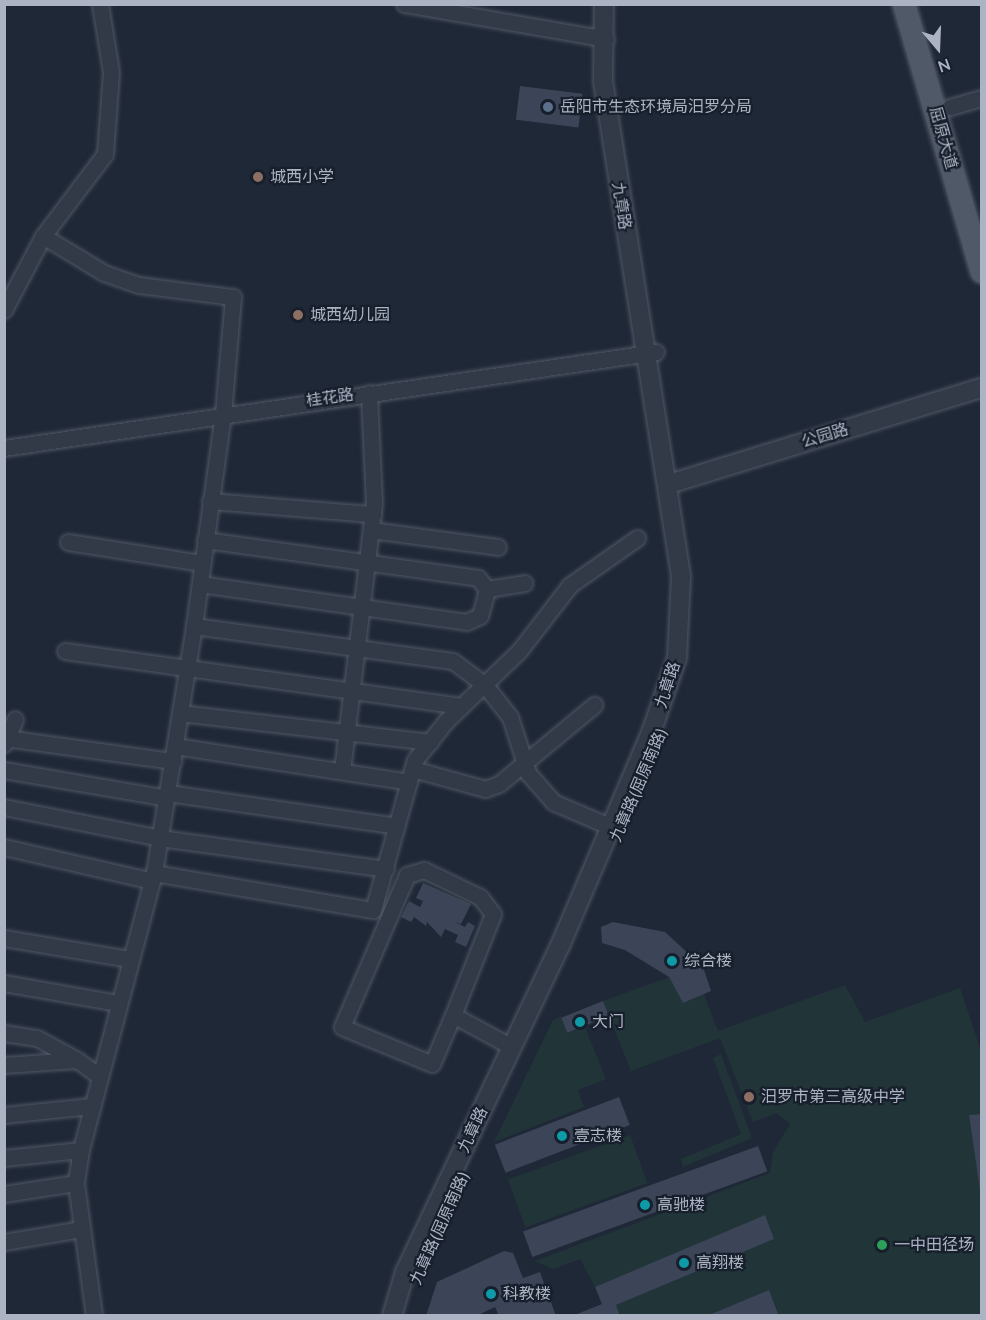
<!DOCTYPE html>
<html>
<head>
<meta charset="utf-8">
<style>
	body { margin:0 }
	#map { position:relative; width:986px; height:1320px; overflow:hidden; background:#1f2837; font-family:"Nunito Sans","Noto Sans SC",sans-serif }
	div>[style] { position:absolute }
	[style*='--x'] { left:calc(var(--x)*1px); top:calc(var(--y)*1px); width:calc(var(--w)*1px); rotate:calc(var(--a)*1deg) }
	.green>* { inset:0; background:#213438; transform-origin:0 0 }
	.building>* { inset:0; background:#3b4557; transform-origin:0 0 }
	.roads { filter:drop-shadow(0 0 2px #505765) drop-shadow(0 0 2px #505765) }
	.minor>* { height:15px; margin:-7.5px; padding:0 7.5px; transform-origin:7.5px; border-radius:7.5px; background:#323a47 }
	.tertiary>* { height:18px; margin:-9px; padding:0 9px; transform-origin:9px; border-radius:9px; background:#323a47 }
	.primary>* { height:22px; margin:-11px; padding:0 11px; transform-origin:11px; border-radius:11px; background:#505968 }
	.dots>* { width:16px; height:16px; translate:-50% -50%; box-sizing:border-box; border:3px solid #181f2c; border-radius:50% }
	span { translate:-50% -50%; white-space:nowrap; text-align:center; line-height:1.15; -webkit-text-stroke:4.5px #181f2c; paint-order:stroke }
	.poi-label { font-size:16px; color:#acb4c4 }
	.left { translate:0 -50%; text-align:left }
	.street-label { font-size:16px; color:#acb4c4 }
	.frame { position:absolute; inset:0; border:6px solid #acb4c4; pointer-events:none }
	.north { position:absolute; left:908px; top:18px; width:60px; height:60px; -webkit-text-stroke:4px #181f2c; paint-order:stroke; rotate:161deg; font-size:16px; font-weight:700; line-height:24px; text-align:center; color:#acb4c4 }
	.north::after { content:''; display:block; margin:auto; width:21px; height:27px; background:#acb4c4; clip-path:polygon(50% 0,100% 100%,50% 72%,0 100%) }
</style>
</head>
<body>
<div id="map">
	<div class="green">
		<div style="clip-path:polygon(669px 977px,683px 1003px,704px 994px,718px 1031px,845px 985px,865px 1022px,960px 988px,981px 1051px,981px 1315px,779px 1315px,769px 1290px,709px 1315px,620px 1315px,616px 1305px,774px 1239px,765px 1216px,595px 1287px,580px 1259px,553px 1269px,535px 1261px,770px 1173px,773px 1152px,790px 1124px,777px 1113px,753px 1122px,720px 1038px,631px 1071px,603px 1001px)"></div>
		<div style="clip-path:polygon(561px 1016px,567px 1033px,585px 1027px,606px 1079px,578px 1090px,584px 1107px,494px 1142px,553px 1020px)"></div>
		<div style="clip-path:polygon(721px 1054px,752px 1138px,683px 1167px,681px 1159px,741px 1134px,713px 1058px)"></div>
		<div style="left:630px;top:1135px;width:51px;height:130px;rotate:70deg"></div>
	</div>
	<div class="building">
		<div style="left:520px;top:86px;width:63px;height:34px;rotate:7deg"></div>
		<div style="clip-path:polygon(423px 883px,471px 904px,461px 924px,455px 922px,465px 927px,468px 922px,475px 926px,466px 947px,455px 942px,458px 935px,445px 929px,441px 937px,427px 922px,426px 926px,414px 917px,411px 922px,401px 917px,409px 901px,420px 907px,423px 901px,416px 898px)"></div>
		<div style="clip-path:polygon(613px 922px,665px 932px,703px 967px,711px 991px,683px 1003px,669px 977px,625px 950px,602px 943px,601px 927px)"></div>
		<div style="left:603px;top:1001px;width:16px;height:45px;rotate:68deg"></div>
		<div style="left:619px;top:1097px;width:30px;height:133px;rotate:69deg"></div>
		<div style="clip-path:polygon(982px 1114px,982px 1189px,980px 1190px,969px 1115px)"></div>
		<div style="left:758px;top:1146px;width:27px;height:250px;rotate:70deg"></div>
		<div style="clip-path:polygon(765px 1215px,774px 1239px,616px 1305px,620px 1316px,572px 1316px,602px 1304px,595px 1287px)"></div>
		<div style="clip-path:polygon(504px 1251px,513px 1253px,523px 1278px,540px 1272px,556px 1316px,499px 1316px,495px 1307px,476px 1316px,426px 1316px,437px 1282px)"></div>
		<div style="clip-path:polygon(769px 1290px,779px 1316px,709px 1316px,709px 1315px)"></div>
	</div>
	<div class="roads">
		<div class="minor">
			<div style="--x:404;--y:4;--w:205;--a:9.8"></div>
			<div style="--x:950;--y:107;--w:33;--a:-16"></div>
			<div style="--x:43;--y:236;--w:71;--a:31.2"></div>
			<div style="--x:104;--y:273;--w:37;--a:19"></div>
			<div style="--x:139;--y:285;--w:95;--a:7.3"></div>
			<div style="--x:233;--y:297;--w:117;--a:94.9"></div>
			<div style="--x:223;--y:414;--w:214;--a:97.8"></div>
			<div style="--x:194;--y:626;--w:250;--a:99.2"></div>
			<div style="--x:154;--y:873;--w:286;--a:104.8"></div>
			<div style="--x:81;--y:1150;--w:33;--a:99"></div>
			<div style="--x:76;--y:1183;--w:134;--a:82.3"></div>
			<div style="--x:4;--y:310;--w:84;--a:-62.2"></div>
			<div style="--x:43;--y:236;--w:103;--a:-52.9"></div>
			<div style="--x:105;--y:154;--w:82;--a:-85.8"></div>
			<div style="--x:111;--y:72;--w:69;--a:-99.2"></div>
			<div style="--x:4;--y:448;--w:659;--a:-8.38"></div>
			<div style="--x:210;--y:501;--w:164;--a:4.6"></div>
			<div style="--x:371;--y:530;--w:128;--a:7.6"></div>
			<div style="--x:205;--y:540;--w:276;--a:7.9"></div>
			<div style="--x:478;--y:578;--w:14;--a:51"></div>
			<div style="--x:68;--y:542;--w:136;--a:8.9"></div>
			<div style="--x:200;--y:584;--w:269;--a:8.1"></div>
			<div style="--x:466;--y:622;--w:15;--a:-23"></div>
			<div style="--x:480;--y:616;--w:28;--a:-75"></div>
			<div style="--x:487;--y:589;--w:38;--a:-9"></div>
			<div style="--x:194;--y:626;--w:261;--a:7.7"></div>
			<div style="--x:453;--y:661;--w:39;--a:37"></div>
			<div style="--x:484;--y:684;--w:42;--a:51.8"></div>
			<div style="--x:510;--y:717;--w:59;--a:72.2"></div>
			<div style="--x:528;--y:773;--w:38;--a:49"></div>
			<div style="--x:553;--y:802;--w:63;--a:23.3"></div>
			<div style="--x:65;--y:651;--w:400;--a:7.9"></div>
			<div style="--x:180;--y:713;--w:252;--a:6.6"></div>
			<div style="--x:5;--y:738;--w:170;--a:7.8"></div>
			<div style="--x:4;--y:744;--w:27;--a:-66"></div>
			<div style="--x:175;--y:746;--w:237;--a:8.7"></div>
			<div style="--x:413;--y:769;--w:75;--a:15.5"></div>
			<div style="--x:485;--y:789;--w:15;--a:-20"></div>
			<div style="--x:499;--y:784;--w:124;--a:-39.7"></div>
			<div style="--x:4;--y:770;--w:165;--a:9.7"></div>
			<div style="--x:342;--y:771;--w:269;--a:-83.2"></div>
			<div style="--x:374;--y:504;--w:111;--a:-92.6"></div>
			<div style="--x:168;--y:793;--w:231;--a:8.2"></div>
			<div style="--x:4;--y:807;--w:159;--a:11.2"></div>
			<div style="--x:160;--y:838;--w:228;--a:7.8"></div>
			<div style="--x:4;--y:847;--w:152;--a:12.9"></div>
			<div style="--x:154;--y:873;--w:222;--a:9.6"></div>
			<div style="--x:373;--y:910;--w:156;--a:-74.4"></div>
			<div style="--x:415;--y:760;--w:50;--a:-51.5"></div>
			<div style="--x:446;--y:721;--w:101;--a:-43.8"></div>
			<div style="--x:519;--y:651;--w:83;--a:-52.3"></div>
			<div style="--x:570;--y:585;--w:82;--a:-35"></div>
			<div style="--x:4;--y:938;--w:128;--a:9.5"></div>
			<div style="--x:4;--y:983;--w:116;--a:10"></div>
			<div style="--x:453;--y:1015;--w:109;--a:-68.4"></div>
			<div style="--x:493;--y:914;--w:21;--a:-127"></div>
			<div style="--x:480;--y:897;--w:62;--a:-154.3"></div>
			<div style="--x:424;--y:870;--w:18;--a:164"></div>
			<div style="--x:407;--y:875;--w:165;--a:113.2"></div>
			<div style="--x:342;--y:1027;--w:97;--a:22.3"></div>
			<div style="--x:432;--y:1064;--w:53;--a:-66.8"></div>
			<div style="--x:453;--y:1015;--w:67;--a:28.5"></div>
			<div style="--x:4;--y:1033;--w:33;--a:9"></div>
			<div style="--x:37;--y:1038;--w:46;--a:28.8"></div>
			<div style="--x:4;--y:1065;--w:73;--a:-3.9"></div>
			<div style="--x:77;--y:1060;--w:26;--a:36"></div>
			<div style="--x:4;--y:1115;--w:87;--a:-5.9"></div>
			<div style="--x:4;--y:1158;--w:77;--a:-5.9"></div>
			<div style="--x:4;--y:1194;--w:73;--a:-8.7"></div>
			<div style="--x:4;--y:1242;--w:79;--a:-9.5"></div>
		</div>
		<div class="tertiary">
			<div style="--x:669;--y:484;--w:327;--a:-17.1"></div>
			<div style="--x:392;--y:1316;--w:46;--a:-73.5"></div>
			<div style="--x:405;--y:1272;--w:361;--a:-64.6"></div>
			<div style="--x:560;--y:946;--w:232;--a:-66.9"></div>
			<div style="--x:651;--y:733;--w:79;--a:-70.9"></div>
			<div style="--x:677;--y:658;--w:82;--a:-87.2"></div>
			<div style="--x:681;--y:576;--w:501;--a:-98.95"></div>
			<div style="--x:603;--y:81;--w:77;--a:-89.3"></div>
		</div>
		<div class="primary">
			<div style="--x:904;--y:4;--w:279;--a:73.8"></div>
		</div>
	</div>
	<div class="dots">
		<div style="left:548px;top:107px;background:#5c6f8a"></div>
		<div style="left:258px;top:177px;background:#8d6e63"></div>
		<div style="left:298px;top:315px;background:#8d6e63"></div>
		<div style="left:672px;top:961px;background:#0f9aa8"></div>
		<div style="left:580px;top:1022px;background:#0f9aa8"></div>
		<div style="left:749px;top:1097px;background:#8d6e63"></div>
		<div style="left:562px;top:1136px;background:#0f9aa8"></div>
		<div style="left:645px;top:1205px;background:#0f9aa8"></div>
		<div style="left:882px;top:1245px;background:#2e9e5b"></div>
		<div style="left:684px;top:1263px;background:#0f9aa8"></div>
		<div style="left:491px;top:1294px;background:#0f9aa8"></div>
	</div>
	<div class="poi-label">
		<span class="left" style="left:560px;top:107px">岳阳市生态环境局汨罗分局</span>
		<span class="left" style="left:270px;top:177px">城西小学</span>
		<span class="left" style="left:310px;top:315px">城西幼儿园</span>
		<span class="left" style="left:684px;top:961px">综合楼</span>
		<span class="left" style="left:592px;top:1022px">大门</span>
		<span class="left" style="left:761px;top:1097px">汨罗市第三高级中学</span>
		<span class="left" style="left:574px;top:1136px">壹志楼</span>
		<span class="left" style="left:657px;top:1205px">高驰楼</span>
		<span class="left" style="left:894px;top:1245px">一中田径场</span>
		<span class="left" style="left:696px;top:1263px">高翔楼</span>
		<span class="left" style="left:503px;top:1294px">科教楼</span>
	</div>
	<div class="street-label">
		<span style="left:943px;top:138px;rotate:74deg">屈原大道</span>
		<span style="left:621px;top:206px;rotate:81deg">九章路</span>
		<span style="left:330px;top:398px;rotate:-8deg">桂花路</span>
		<span style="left:825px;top:436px;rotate:-17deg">公园路</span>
		<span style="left:668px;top:685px;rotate:-72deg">九章路</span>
		<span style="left:639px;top:785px;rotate:-67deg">九章路(屈原南路)</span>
		<span style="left:473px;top:1130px;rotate:-65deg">九章路</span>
		<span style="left:440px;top:1228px;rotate:-66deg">九章路(屈原南路)</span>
	</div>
	<div class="frame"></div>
	<div class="north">N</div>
</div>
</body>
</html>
